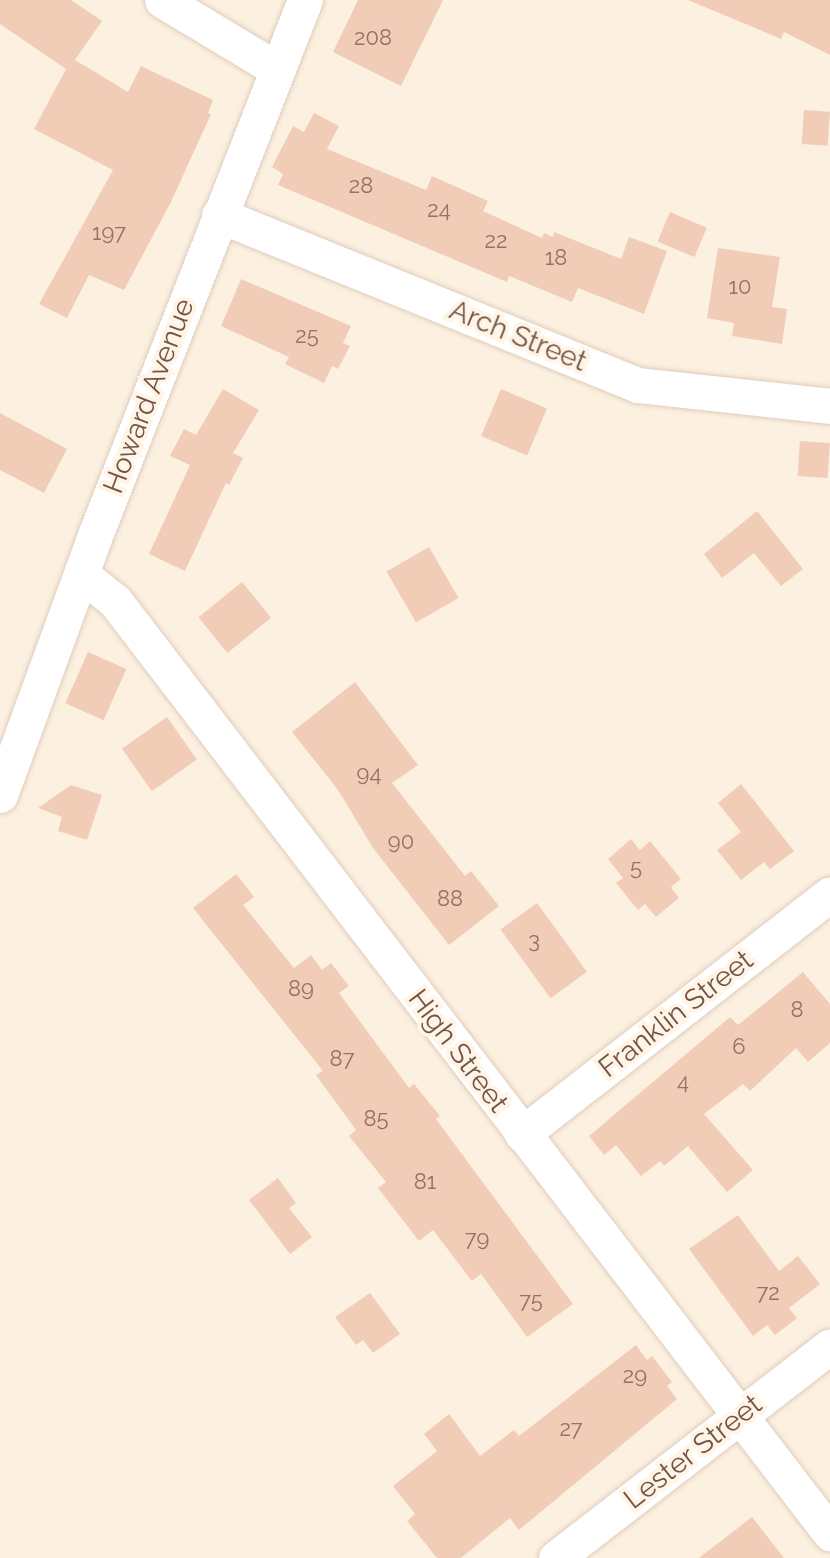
<!DOCTYPE html>
<html>
<head>
<meta charset="utf-8">
<style>
	body { margin:0 }
	#map { position:relative; width:830px; height:1558px; overflow:hidden; background:#fcf0e0; font-family:Raleway,sans-serif }
	div>[style] { position:absolute }
	[style*='--x'] { left:calc(var(--x)*1px); top:calc(var(--y)*1px); width:calc(var(--w)*1px); rotate:calc(var(--a)*1deg) }
	.building>* { inset:0; background:#f1cdb8; transform-origin:0 0 }
	.roads { filter:drop-shadow(0 0 2px #e0ccbc) drop-shadow(0 0 2px #e0ccbc) }
	.street>* { height:35px; margin:-17.5px; padding:0 17.5px; transform-origin:17.5px; border-radius:17.5px; background:#fff }
	span { translate:-50% -50%; white-space:nowrap; text-align:center; line-height:1.15; -webkit-text-stroke:8px #fff4e6; paint-order:stroke }
	.number-label { font-size:22px; color:#927364 }
	.number-label span { -webkit-text-stroke-width:0 }
	.street-label { font-size:28px; color:#725548 }
</style>
</head>
<body>
<div id="map">
	<div class="building">
		<div style="clip-path:polygon(0 0,71px 0,102px 21px,75px 60px,128px 92px,141px 66px,213px 100px,208px 113px,211px 114px,171px 202px,124px 290px,89px 275px,67px 318px,39px 304px,113px 170px,34px 129px,66px 69px,0 24px)"></div>
		<div style="clip-path:polygon(358px 0,443px 0,401px 86px,333px 52px)"></div>
		<div style="clip-path:polygon(688px 0,830px 0,830px 55px,784px 32px,781px 39px)"></div>
		<div style="left:804px;top:110px;width:26px;height:34px;rotate:4deg"></div>
		<div style="clip-path:polygon(314px 113px,339px 126px,327px 149px,426px 190px,432px 176px,488px 201px,483px 211px,542px 238px,544px 233px,553px 237px,554px 232px,621px 259px,629px 237px,667px 251px,644px 314px,578px 288px,572px 302px,509px 276px,507px 282px,278px 185px,283px 174px,272px 167px,293px 126px,304px 132px)"></div>
		<div style="left:670px;top:212px;width:40px;height:32px;rotate:23deg"></div>
		<div style="clip-path:polygon(718px 248px,780px 257px,772px 307px,787px 309px,782px 344px,732px 336px,734px 323px,707px 318px)"></div>
		<div style="clip-path:polygon(241px 279px,351px 326px,343px 343px,350px 346px,338px 369px,332px 366px,324px 383px,285px 364px,289px 357px,221px 326px)"></div>
		<div style="clip-path:polygon(223px 389px,259px 410px,233px 453px,243px 458px,229px 485px,226px 483px,185px 571px,149px 554px,190px 465px,170px 456px,184px 429px,196px 435px)"></div>
		<div style="left:501px;top:389px;width:50px;height:51px;rotate:23deg"></div>
		<div style="clip-path:polygon(0 413px,67px 449px,44px 493px,0 470px)"></div>
		<div style="left:800px;top:441px;width:30px;height:35px;rotate:4deg"></div>
		<div style="clip-path:polygon(757px 511px,803px 569px,781px 586px,754px 553px,722px 578px,704px 554px)"></div>
		<div style="left:429px;top:547px;width:59px;height:49px;rotate:60deg"></div>
		<div style="left:242px;top:582px;width:46px;height:56px;rotate:51deg"></div>
		<div style="left:88px;top:652px;width:42px;height:56px;rotate:24deg"></div>
		<div style="clip-path:polygon(355px 682px,418px 765px,392px 783px,465px 876px,471px 871px,499px 906px,449px 945px,373px 848px,338px 790px,292px 732px)"></div>
		<div style="left:167px;top:717px;width:52px;height:55px;rotate:55deg"></div>
		<div style="clip-path:polygon(741px 784px,794px 851px,770px 869px,764px 862px,741px 880px,717px 850px,741px 832px,718px 803px)"></div>
		<div style="clip-path:polygon(71px 785px,102px 795px,87px 840px,58px 831px,62px 817px,38px 808px)"></div>
		<div style="clip-path:polygon(631px 839px,640px 850px,650px 841px,681px 879px,671px 887px,679px 898px,656px 917px,645px 904px,638px 910px,616px 883px,623px 878px,608px 859px)"></div>
		<div style="clip-path:polygon(236px 874px,254px 897px,243px 905px,294px 968px,311px 955px,322px 970px,331px 963px,349px 986px,339px 993px,409px 1088px,414px 1084px,440px 1116px,436px 1119px,573px 1304px,527px 1337px,481px 1274px,472px 1281px,433px 1230px,419px 1241px,378px 1188px,386px 1182px,349px 1136px,356px 1130px,316px 1075px,323px 1071px,193px 908px)"></div>
		<div style="left:537px;top:903px;width:85px;height:45px;rotate:54deg"></div>
		<div style="clip-path:polygon(803px 972px,830px 1004px,830px 1043px,808px 1062px,796px 1048px,750px 1091px,743px 1084px,704px 1114px,753px 1170px,727px 1192px,688px 1146px,664px 1166px,660px 1161px,641px 1176px,616px 1145px,604px 1155px,589px 1136px,730px 1017px,738px 1025px)"></div>
		<div style="clip-path:polygon(278px 1178px,296px 1203px,289px 1208px,312px 1237px,290px 1254px,249px 1200px)"></div>
		<div style="clip-path:polygon(738px 1215px,779px 1271px,798px 1256px,820px 1284px,789px 1308px,797px 1318px,775px 1335px,767px 1325px,753px 1336px,689px 1249px)"></div>
		<div style="clip-path:polygon(370px 1293px,400px 1334px,373px 1353px,363px 1340px,356px 1345px,335px 1317px)"></div>
		<div style="clip-path:polygon(636px 1345px,647px 1360px,652px 1356px,672px 1382px,667px 1386px,677px 1399px,519px 1530px,510px 1518px,461px 1558px,437px 1558px,407px 1521px,415px 1514px,393px 1486px,437px 1451px,424px 1434px,449px 1414px,480px 1456px,514px 1430px,519px 1436px)"></div>
		<div style="clip-path:polygon(752px 1517px,784px 1558px,699px 1558px)"></div>
	</div>
	<div class="roads">
		<div class="street">
			<div style="--x:162;--y:0;--w:132;--a:31"></div>
			<div style="--x:219;--y:215;--w:452;--a:22.1"></div>
			<div style="--x:638;--y:385;--w:193;--a:6.2"></div>
			<div style="--x:81;--y:574;--w:43;--a:38.5"></div>
			<div style="--x:115;--y:601;--w:1175;--a:52.51"></div>
			<div style="--x:0;--y:795;--w:274;--a:-69.9"></div>
			<div style="--x:94;--y:538;--w:578;--a:-68.59"></div>
			<div style="--x:522;--y:1134;--w:390;--a:-37.9"></div>
			<div style="--x:556;--y:1558;--w:346;--a:-37.7"></div>
		</div>
	</div>
	<div class="number-label">
		<span style="left:373px;top:38px">208</span>
		<span style="left:361px;top:186px">28</span>
		<span style="left:439px;top:210px">24</span>
		<span style="left:109px;top:233px">197</span>
		<span style="left:496px;top:241px">22</span>
		<span style="left:556px;top:258px">18</span>
		<span style="left:740px;top:287px">10</span>
		<span style="left:307px;top:336px">25</span>
		<span style="left:369px;top:774px">94</span>
		<span style="left:401px;top:842px">90</span>
		<span style="left:636px;top:868px">5</span>
		<span style="left:450px;top:899px">88</span>
		<span style="left:534px;top:941px">3</span>
		<span style="left:301px;top:989px">89</span>
		<span style="left:797px;top:1010px">8</span>
		<span style="left:739px;top:1047px">6</span>
		<span style="left:342px;top:1059px">87</span>
		<span style="left:683px;top:1082px">4</span>
		<span style="left:376px;top:1119px">85</span>
		<span style="left:425px;top:1182px">81</span>
		<span style="left:477px;top:1239px">79</span>
		<span style="left:768px;top:1293px">72</span>
		<span style="left:531px;top:1301px">75</span>
		<span style="left:635px;top:1376px">29</span>
		<span style="left:571px;top:1429px">27</span>
	</div>
	<div class="street-label">
		<span style="left:518px;top:336px;rotate:22deg">Arch Street</span>
		<span style="left:149px;top:396px;rotate:-69deg">Howard Avenue</span>
		<span style="left:676px;top:1014px;rotate:-38deg">Franklin Street</span>
		<span style="left:458px;top:1051px;rotate:53deg">High Street</span>
		<span style="left:693px;top:1452px;rotate:-38deg">Lester Street</span>
	</div>
</div>
</body>
</html>
